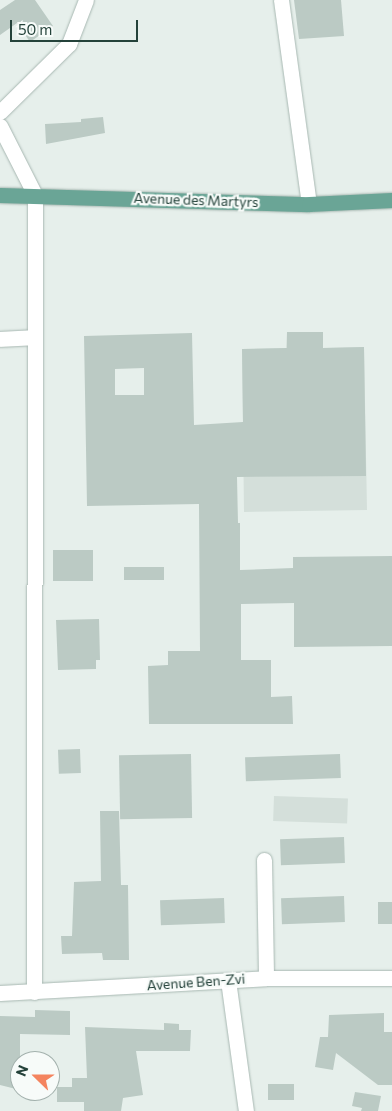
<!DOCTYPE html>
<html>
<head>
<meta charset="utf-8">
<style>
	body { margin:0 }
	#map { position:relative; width:392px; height:1111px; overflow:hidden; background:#e6efeb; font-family:Commissioner,sans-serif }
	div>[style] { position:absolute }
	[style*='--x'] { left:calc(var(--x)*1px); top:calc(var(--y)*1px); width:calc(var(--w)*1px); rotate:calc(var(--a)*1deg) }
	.built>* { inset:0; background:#d4dfda; transform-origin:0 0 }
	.building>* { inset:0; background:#bbcac4; transform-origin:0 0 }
	.roads { filter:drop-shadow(0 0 1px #a8b8b2) drop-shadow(0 0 1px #a8b8b2) }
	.minor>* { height:15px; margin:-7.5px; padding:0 7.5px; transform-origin:7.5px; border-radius:7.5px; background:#fff }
	.major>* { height:15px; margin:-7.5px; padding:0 7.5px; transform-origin:7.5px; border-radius:7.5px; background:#6aa596 }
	span { translate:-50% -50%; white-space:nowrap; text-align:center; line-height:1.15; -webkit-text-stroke:4.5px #f7fbf9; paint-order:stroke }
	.street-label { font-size:14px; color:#24423a }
	.north { position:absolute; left:10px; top:1051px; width:50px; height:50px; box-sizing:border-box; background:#f7fbf9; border:1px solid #a3b1ad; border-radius:50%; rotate:292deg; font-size:14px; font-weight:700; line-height:20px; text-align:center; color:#24423a }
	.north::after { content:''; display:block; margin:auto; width:18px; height:22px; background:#f4845f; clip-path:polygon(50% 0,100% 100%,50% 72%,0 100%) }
	.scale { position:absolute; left:10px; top:20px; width:128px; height:22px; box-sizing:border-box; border:2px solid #24423a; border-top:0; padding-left:6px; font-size:15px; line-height:18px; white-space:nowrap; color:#24423a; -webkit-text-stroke:4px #f7fbf9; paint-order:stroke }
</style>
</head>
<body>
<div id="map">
	<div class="built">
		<div style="clip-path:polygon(287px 332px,323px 332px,323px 348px,364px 347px,367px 510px,244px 512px,242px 349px,286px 348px)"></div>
		<div style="left:274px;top:796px;width:74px;height:25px;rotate:2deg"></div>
	</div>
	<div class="building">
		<div style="clip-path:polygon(15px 0,35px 0,53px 26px,30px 42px,17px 23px,0 35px,0 10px)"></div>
		<div style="clip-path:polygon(294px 0,341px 0,344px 36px,299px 39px)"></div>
		<div style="clip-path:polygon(103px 117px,105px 133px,46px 144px,45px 124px,81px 122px,81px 119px)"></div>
		<div style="clip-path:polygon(evenodd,287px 332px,323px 332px,323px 348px,364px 347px,366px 476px,237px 477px,238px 523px,240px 523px,240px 570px,293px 568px,293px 557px,392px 556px,392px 646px,294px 647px,294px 603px,241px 604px,241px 660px,271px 660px,271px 697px,292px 696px,293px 724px,149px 724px,148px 666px,168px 665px,168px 651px,200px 651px,199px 504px,87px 506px,84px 336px,192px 333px,194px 425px,243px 422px,242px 349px,287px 348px,287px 332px,144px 368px,144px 395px,115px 395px,115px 369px,144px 368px)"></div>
		<div style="left:93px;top:550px;width:31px;height:40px;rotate:90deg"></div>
		<div style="left:124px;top:567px;width:40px;height:13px"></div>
		<div style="clip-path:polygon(99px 619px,100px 660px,96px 660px,96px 669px,58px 670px,56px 620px)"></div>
		<div style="left:80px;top:749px;width:24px;height:22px;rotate:88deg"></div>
		<div style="left:191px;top:754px;width:64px;height:72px;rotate:89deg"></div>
		<div style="left:340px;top:754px;width:24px;height:95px;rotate:88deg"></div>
		<div style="clip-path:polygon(100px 811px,119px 811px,121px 885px,128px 885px,129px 960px,103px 960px,102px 953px,62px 954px,61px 936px,72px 936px,74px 882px,101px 881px)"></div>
		<div style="left:344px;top:837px;width:26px;height:64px;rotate:88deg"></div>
		<div style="left:344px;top:896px;width:26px;height:63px;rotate:88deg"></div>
		<div style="left:224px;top:898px;width:25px;height:64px;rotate:88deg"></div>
		<div style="left:378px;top:902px;width:14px;height:22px"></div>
		<div style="clip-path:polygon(35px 1010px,70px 1011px,70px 1035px,20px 1034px,20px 1090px,0 1085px,0 1016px,35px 1017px)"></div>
		<div style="clip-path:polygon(384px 1013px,384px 1032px,392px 1032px,392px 1085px,378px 1085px,336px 1053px,333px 1070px,315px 1067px,320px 1037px,328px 1037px,329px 1015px)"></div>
		<div style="clip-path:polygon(164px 1023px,179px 1024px,179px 1030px,191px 1030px,190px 1051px,136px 1051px,143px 1095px,123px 1098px,121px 1111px,84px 1111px,84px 1102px,57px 1102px,57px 1087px,72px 1087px,72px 1078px,87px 1078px,85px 1027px,164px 1030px)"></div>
		<div style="left:268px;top:1084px;width:26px;height:16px"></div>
		<div style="clip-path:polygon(355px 1092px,381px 1096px,378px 1111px,361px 1111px,362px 1108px,352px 1106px)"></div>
	</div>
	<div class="roads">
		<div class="minor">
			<div style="--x:281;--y:0;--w:206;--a:82.2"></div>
			<div style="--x:0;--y:112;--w:97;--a:-44.6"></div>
			<div style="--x:69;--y:44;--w:47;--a:-68.9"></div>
			<div style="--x:0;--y:126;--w:77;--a:63.1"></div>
			<div style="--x:35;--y:195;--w:797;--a:90.07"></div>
			<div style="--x:0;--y:339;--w:34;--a:-3"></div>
			<div style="--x:264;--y:860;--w:118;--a:89"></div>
			<div style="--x:228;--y:980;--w:132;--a:82.2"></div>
			<div style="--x:0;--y:993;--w:266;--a:-3.2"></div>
			<div style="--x:266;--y:978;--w:126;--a:0"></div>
		</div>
		<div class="major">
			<div style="--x:0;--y:195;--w:309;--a:1.7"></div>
			<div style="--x:309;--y:204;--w:83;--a:-2.8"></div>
		</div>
	</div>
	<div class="street-label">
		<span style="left:196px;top:200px;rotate:2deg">Avenue des Martyrs</span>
		<span style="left:196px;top:982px;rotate:-4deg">Avenue Ben-Zvi</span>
	</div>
	<div class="north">N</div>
	<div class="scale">50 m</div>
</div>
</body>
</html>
